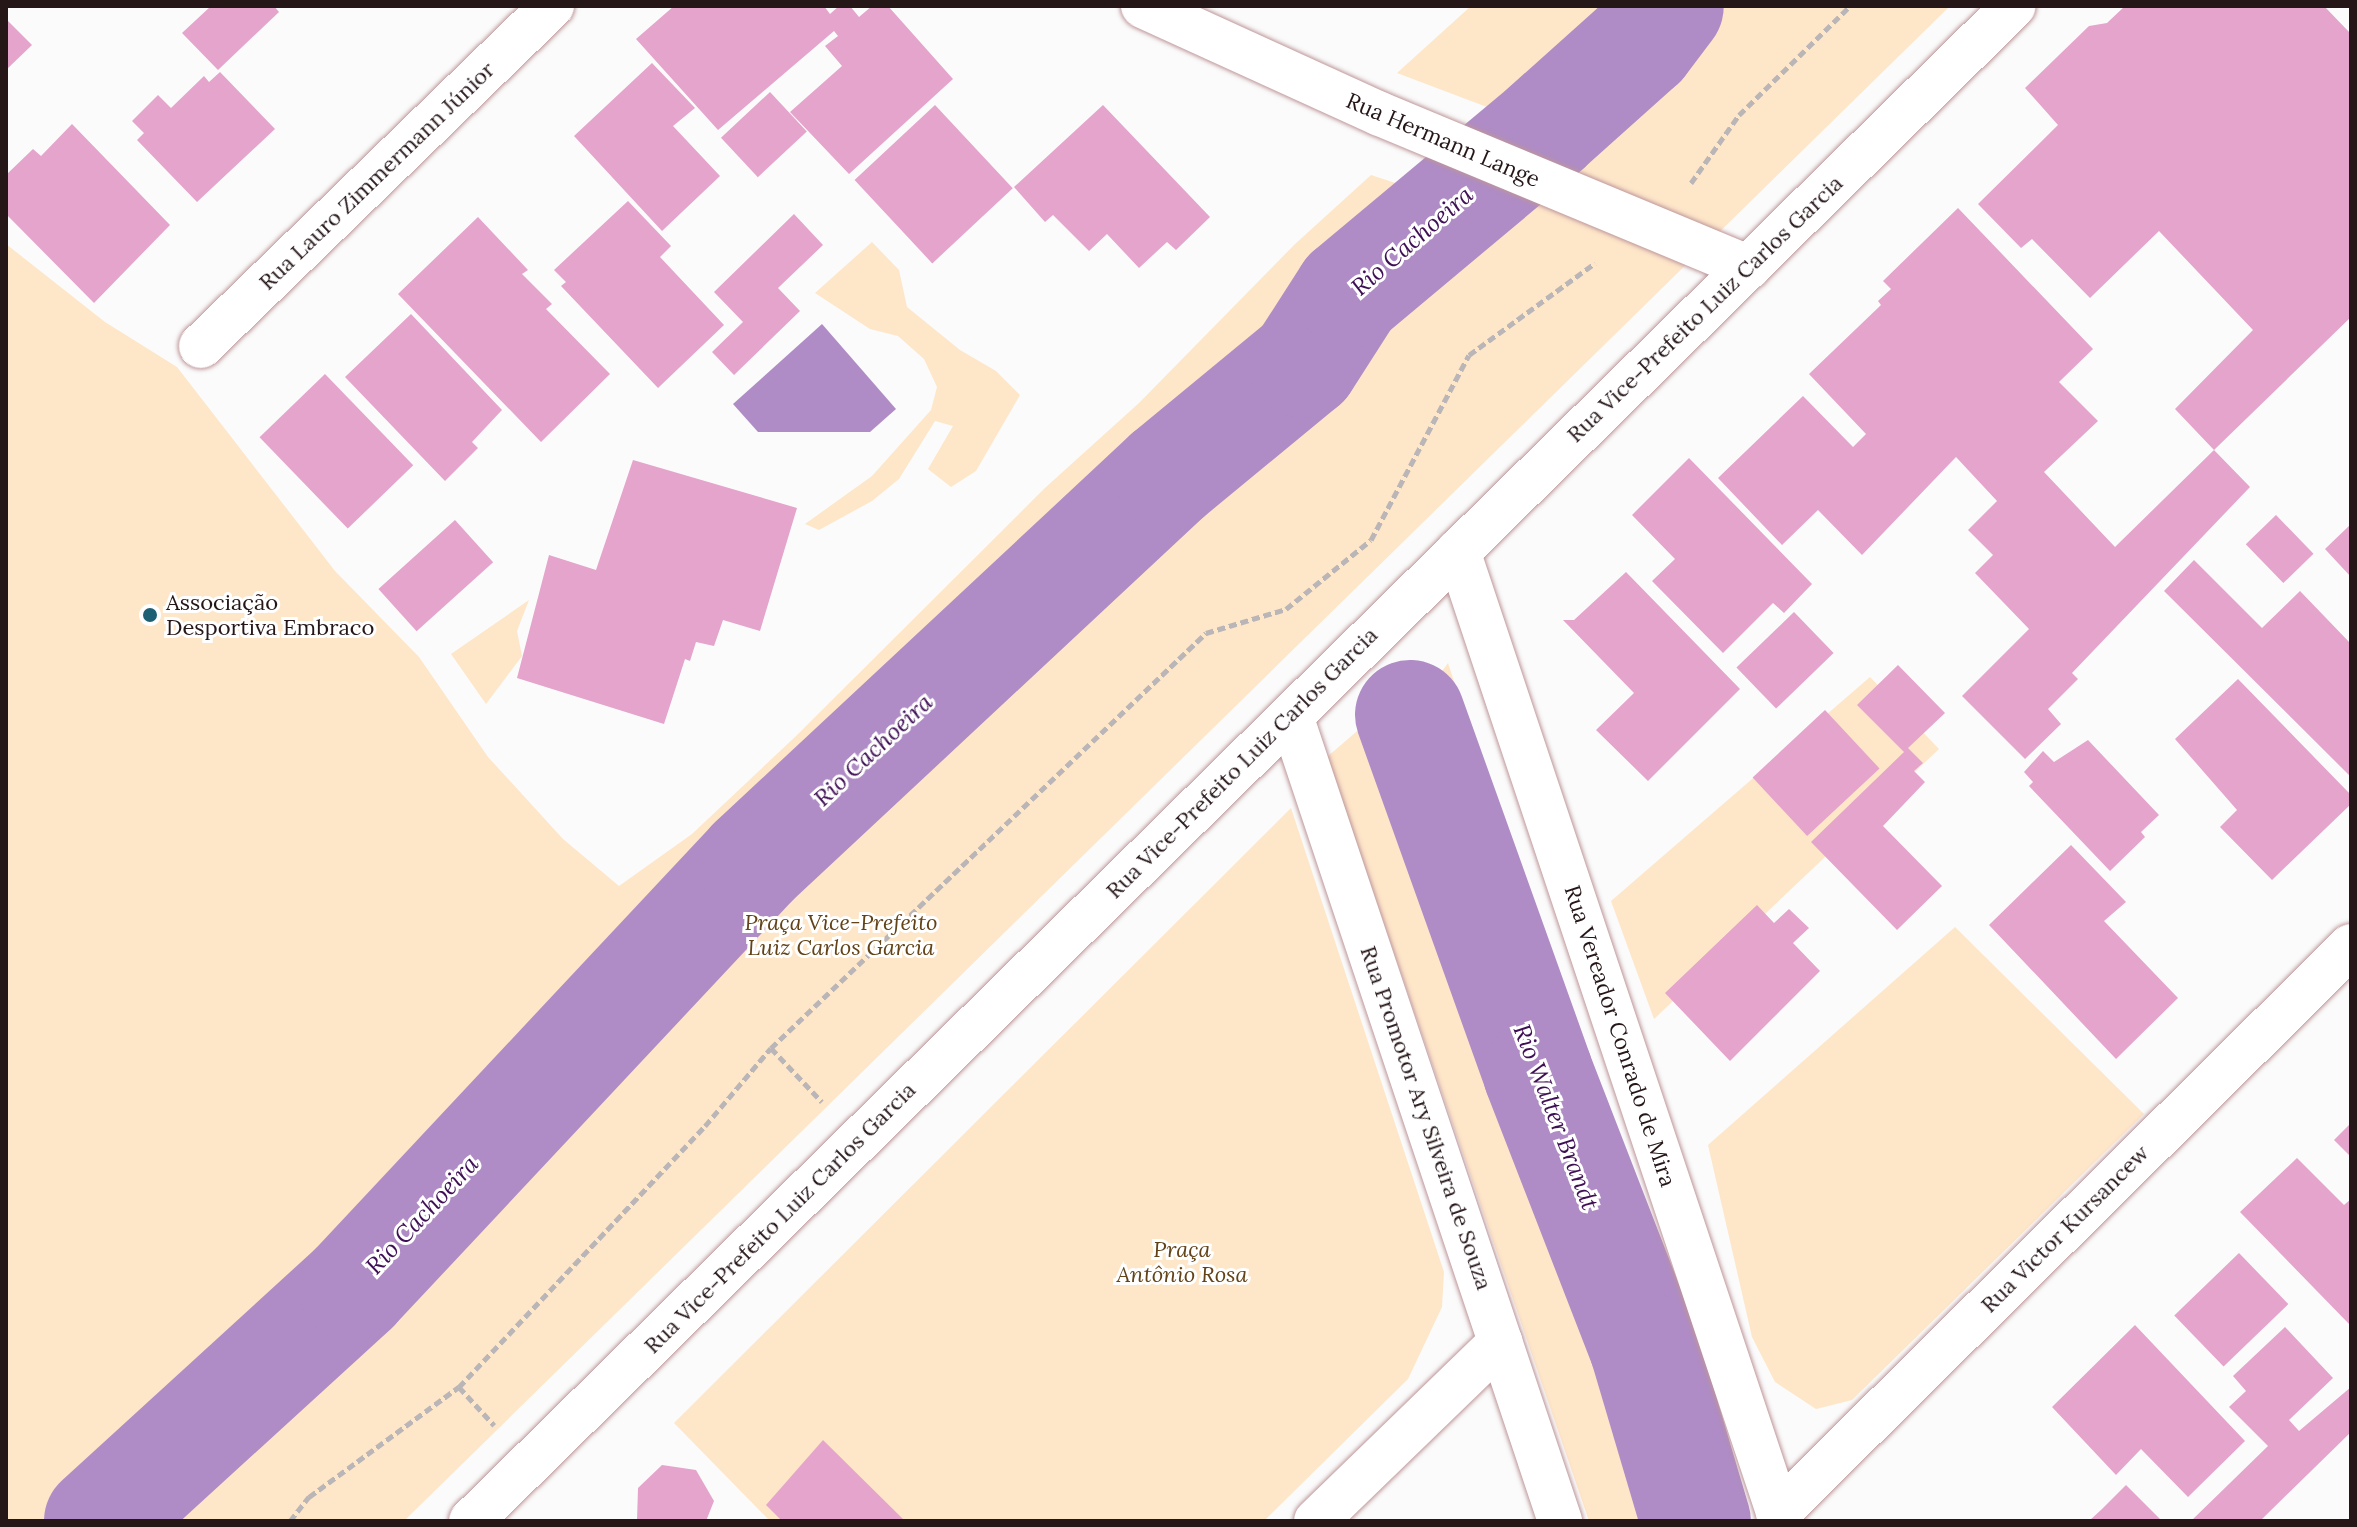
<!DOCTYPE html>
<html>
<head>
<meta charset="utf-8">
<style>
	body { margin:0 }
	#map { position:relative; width:2357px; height:1527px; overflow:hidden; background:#fbfbfb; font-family:Lora,serif }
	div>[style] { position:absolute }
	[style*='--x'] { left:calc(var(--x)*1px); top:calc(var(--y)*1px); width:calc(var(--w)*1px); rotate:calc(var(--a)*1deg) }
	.green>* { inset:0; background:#fee6c9 }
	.water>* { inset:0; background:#af8cc5 }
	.river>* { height:110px; margin:-55px; padding:0 55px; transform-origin:55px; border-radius:55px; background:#af8cc5 }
	.building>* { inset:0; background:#e4a4cb; transform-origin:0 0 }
	.path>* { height:5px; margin-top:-2.5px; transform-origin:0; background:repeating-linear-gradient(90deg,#bab5b6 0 8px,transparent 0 12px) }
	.roads { filter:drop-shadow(0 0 2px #be969a) drop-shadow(0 0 2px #be969a) }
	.minor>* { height:44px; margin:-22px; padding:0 22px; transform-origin:22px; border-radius:22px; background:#fff }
	.major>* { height:44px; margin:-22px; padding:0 22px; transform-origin:22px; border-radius:22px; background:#fff }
	.dots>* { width:22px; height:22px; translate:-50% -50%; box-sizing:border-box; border:4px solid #fff; border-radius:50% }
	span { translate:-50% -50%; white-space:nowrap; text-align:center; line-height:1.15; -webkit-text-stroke:6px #fff; paint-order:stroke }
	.street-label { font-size:22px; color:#251618 }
	.poi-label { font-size:22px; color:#251618 }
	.left { translate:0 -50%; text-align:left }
	.park-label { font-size:22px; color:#624216; font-style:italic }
	.water-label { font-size:24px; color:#3f0f55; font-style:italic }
	.frame { position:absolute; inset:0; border:8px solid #251618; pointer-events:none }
</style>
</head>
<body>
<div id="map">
	<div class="green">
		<div style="clip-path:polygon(1471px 6px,1950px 6px,404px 1521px,6px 1521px,6px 244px,105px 322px,177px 367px,335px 571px,419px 657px,488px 757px,563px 839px,619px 886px,692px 834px,796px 736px,1046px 487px,1139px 403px,1294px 245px,1371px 175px,1456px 203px,1545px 129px,1397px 73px)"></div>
		<div style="clip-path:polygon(872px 242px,899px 270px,907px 307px,960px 350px,996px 371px,1020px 395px,976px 471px,951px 487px,928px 469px,953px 426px,935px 421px,899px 479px,872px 501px,819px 530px,805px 524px,872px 476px,931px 410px,937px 387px,924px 359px,898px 336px,870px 329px,815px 293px)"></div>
		<div style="clip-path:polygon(529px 600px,517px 631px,522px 656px,486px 704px,451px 654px)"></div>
		<div style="clip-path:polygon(1448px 663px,1728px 1521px,1589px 1521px,1327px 757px,1363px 726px,1410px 715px)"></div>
		<div style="clip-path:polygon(1870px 677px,1939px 749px,1654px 1019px,1611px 901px)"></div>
		<div style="clip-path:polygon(1291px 808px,1444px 1272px,1442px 1307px,1408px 1379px,1264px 1521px,770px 1521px,674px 1423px)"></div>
		<div style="clip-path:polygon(1955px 927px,2144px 1114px,1852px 1400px,1816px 1409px,1775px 1382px,1752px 1337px,1708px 1145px)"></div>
	</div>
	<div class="water">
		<div style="clip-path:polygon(822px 324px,896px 409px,870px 432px,758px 432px,733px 404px)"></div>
	</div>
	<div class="river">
		<div style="--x:1410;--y:715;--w:380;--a:70.3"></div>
		<div style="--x:1538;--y:1073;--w:293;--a:68.8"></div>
		<div style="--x:1644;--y:1346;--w:183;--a:73.5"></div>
		<div style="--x:99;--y:1521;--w:345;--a:-42.4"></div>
		<div style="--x:354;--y:1288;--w:584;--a:-46.87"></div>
		<div style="--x:753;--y:862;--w:567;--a:-43"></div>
		<div style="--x:1168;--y:475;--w:176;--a:-39.5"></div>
		<div style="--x:1304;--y:363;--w:83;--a:-57.3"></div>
		<div style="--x:1349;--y:293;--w:257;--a:-39.9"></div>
		<div style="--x:1546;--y:128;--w:127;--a:-41.8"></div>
		<div style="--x:1641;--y:43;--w:46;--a:-52.9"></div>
	</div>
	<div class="building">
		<div style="clip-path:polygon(211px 6px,274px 6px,279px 12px,218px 70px,182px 33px)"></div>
		<div style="clip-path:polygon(674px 6px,824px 6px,830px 14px,839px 6px,850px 6px,859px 17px,872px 6px,888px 6px,953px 79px,849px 174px,790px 112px,842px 66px,825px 46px,838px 36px,834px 31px,718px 130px,636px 39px)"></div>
		<div style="clip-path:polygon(2125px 6px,2324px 6px,2351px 34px,2351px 317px,2214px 450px,2175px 409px,2253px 330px,2159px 231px,2090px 298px,2032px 239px,2021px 248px,1978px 204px,2058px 125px,2025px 88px,2089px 26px,2107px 23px)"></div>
		<div style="clip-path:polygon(6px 19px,32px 45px,6px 70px)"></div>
		<div style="clip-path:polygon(652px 63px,695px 108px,673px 126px,720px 176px,662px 231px,574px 136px)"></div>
		<div style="clip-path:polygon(220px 72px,275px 129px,197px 202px,137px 140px,144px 133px,132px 121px,158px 95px,171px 108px,204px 76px,209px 82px)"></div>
		<div style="left:770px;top:92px;width:54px;height:67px;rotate:47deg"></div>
		<div style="left:935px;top:105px;width:114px;height:110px;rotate:47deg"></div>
		<div style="clip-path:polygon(1103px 105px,1210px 217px,1176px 250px,1167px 242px,1139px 268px,1107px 234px,1089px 251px,1053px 215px,1045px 222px,1014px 187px)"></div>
		<div style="clip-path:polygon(72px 124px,170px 225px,94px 303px,6px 214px,6px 175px,33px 149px,41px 156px)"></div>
		<div style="clip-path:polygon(628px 201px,671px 246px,660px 257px,724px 325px,658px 388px,561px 286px,566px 282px,554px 270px)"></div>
		<div style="clip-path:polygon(1958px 208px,2093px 349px,2059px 382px,2098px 421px,2044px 472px,2115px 547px,2214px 450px,2250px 487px,2072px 673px,2078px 679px,2048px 709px,2061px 724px,2025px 759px,1962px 696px,2029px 629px,1975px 573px,1993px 555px,1968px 530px,1997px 501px,1956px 457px,1862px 555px,1818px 510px,1782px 545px,1718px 478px,1803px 396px,1853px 447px,1866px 434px,1809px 374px,1881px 305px,1878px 301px,1891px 289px,1883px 281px)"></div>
		<div style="clip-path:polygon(794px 214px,823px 245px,778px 288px,800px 311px,734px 375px,712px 352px,743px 322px,714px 292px)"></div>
		<div style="clip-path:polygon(478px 217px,528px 270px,522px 274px,552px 304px,546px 309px,610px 374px,541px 442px,398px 294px)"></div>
		<div style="clip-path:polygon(411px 314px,502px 410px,472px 442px,478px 448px,445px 481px,345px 377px)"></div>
		<div style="left:325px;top:374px;width:127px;height:91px;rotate:46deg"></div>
		<div style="clip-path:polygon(1689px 458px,1812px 584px,1784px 613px,1773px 603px,1723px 653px,1652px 581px,1675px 559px,1632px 515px)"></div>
		<div style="clip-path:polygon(633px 460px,797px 508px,760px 631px,723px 620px,714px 646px,696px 642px,690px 661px,685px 659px,664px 724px,517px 678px,549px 555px,596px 570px)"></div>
		<div style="left:2276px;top:515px;width:54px;height:42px;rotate:46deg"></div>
		<div style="left:455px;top:520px;width:57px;height:103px;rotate:48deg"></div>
		<div style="clip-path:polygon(2351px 524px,2351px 577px,2325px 549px)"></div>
		<div style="clip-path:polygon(2194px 560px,2262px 628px,2300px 591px,2351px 644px,2351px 777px,2164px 591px)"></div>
		<div style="clip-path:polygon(1626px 572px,1740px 689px,1648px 781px,1596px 730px,1634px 693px,1563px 620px,1574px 620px)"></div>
		<div style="left:1794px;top:612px;width:57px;height:80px;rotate:46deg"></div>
		<div style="clip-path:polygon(1898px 665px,1945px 713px,1908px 748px,1923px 763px,1914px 771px,1925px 782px,1883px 826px,1942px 886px,1897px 930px,1811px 842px,1904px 752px,1857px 705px)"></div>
		<div style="clip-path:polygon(2238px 679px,2351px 795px,2351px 804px,2272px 880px,2220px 827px,2237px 810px,2175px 739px)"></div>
		<div style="left:1825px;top:710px;width:80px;height:99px;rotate:47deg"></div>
		<div style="clip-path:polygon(2088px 740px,2159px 815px,2141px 832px,2145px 837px,2110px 871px,2029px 786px,2033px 782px,2024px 772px,2043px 751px,2054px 762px)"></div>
		<div style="clip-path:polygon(2071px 845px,2126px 902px,2104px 921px,2178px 998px,2116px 1059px,1989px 925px)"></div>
		<div style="clip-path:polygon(1757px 905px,1774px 923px,1789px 909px,1809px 928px,1793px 943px,1820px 971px,1730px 1061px,1665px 993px)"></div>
		<div style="clip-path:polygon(2351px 1123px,2351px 1157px,2334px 1140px)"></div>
		<div style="clip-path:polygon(2297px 1158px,2344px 1205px,2351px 1199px,2351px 1326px,2240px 1212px)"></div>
		<div style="left:2239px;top:1253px;width:71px;height:90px;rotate:46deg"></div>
		<div style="clip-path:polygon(2135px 1325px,2245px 1441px,2188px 1497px,2141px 1449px,2116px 1475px,2052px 1407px)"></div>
		<div style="clip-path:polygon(2285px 1327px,2333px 1378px,2289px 1420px,2299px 1431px,2351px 1387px,2351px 1432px,2260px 1521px,2191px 1521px,2268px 1446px,2229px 1407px,2246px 1391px,2233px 1376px)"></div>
		<div style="clip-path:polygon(823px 1440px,905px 1521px,782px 1521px,766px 1505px)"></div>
		<div style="clip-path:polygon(662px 1465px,696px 1470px,714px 1501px,706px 1521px,637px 1521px,638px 1488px)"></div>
		<div style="clip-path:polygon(2126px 1485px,2162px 1521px,2089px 1521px,2102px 1509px)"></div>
	</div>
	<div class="path">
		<div style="--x:1691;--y:183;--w:83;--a:-54.8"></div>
		<div style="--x:1739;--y:115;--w:156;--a:-44.5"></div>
		<div style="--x:771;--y:1048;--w:74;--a:46.6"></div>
		<div style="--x:459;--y:1387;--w:52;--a:47.4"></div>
		<div style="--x:290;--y:1521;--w:31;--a:-52"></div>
		<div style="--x:309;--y:1497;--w:186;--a:-36.3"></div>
		<div style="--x:459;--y:1387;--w:359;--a:-46.7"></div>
		<div style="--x:705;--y:1126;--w:102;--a:-49.8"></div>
		<div style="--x:771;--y:1048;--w:601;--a:-43.65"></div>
		<div style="--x:1206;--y:633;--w:84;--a:-16.7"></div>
		<div style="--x:1286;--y:609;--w:109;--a:-39.1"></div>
		<div style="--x:1371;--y:540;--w:209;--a:-62.1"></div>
		<div style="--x:1469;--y:355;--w:156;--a:-36.1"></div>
	</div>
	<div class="roads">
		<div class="minor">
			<div style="--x:1143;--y:6;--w:260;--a:24.5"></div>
			<div style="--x:1380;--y:114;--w:399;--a:22.6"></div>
			<div style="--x:201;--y:346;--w:489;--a:-44.1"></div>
			<div style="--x:1458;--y:551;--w:1022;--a:71.58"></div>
			<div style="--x:1291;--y:716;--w:849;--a:71.52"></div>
			<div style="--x:1778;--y:1513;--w:806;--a:-44.7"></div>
			<div style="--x:1316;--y:1521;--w:257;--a:-44.1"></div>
		</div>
		<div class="major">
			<div style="--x:471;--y:1521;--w:2162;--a:-44.48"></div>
		</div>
	</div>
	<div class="dots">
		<div style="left:150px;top:615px;background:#1d5f73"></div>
	</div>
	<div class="street-label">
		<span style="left:1443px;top:140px;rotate:23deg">Rua Hermann Lange</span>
		<span style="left:377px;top:176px;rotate:-44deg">Rua Lauro Zimmermann Júnior</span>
		<span style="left:1705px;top:309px;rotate:-44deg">Rua Vice-Prefeito Luiz Carlos Garcia</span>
		<span style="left:1242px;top:763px;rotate:-45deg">Rua Vice-Prefeito Luiz Carlos Garcia</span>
		<span style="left:1620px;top:1036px;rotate:72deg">Rua Vereador Conrado de Mira</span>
		<span style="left:1426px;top:1118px;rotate:71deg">Rua Promotor Ary Silveira de Souza</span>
		<span style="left:780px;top:1218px;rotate:-45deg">Rua Vice-Prefeito Luiz Carlos Garcia</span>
		<span style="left:2065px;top:1229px;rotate:-45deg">Rua Victor Kursancew</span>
	</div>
	<div class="poi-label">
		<span class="left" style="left:166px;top:615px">Associação<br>Desportiva Embraco</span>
	</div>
	<div class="park-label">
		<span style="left:841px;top:935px">Praça Vice-Prefeito<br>Luiz Carlos Garcia</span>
		<span style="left:1182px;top:1262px">Praça<br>Antônio Rosa</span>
	</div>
	<div class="water-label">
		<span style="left:1412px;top:241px;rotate:-41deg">Rio Cachoeira</span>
		<span style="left:873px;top:750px;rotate:-43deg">Rio Cachoeira</span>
		<span style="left:1556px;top:1117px;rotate:69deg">Rio Walter Brandt</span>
		<span style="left:422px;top:1215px;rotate:-47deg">Rio Cachoeira</span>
	</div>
	<div class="frame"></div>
</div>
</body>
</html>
